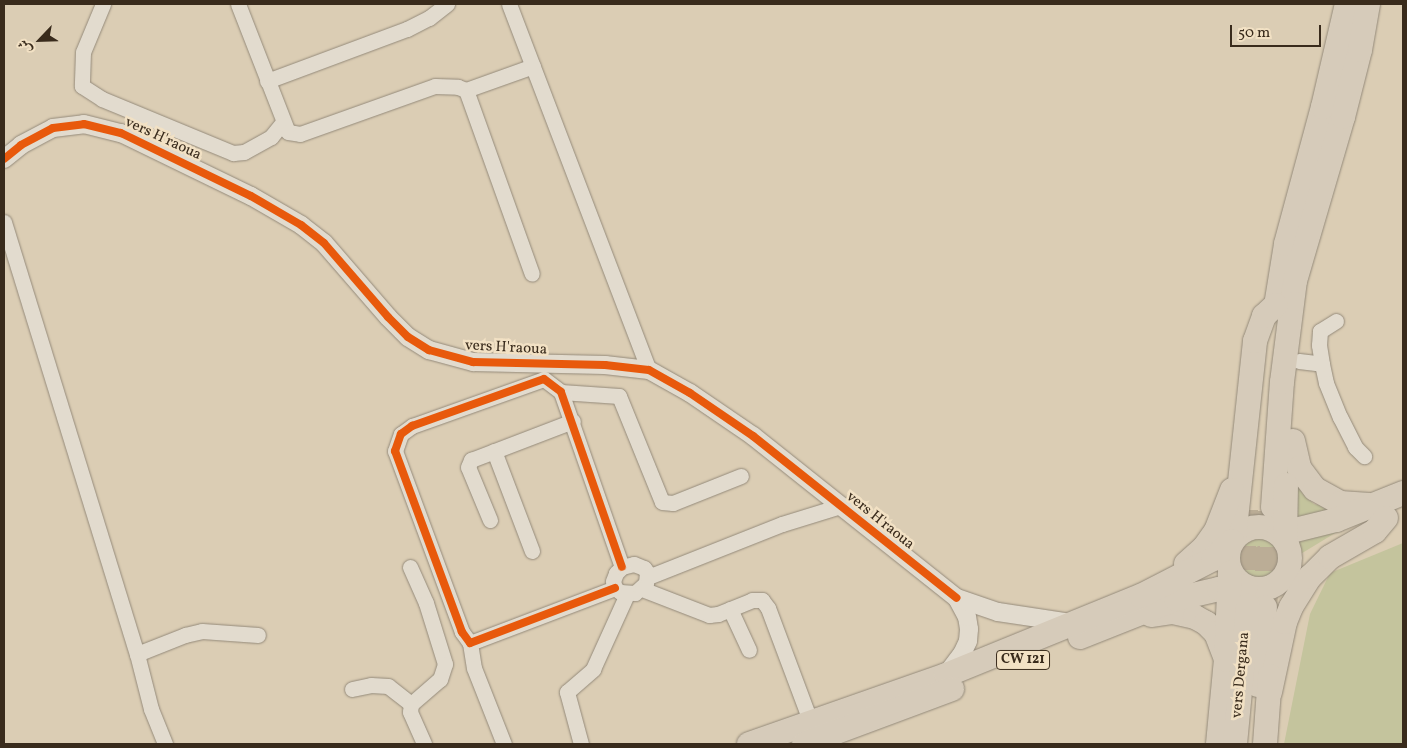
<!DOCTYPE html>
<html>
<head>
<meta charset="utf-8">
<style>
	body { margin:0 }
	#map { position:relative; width:1407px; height:748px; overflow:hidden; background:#dbcdb4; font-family:Vollkorn,Amiri,serif }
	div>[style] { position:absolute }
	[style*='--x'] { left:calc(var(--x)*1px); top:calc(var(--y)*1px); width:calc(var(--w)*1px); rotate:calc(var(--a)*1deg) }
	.green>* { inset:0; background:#c4c49d }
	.round { border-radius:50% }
	.trunk-tunnel>* { height:24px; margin-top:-12px; transform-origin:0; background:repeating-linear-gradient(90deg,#bbad96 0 24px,transparent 0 36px) }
	.roads { filter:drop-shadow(0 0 1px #948a7a) drop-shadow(0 0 1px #948a7a) }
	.minor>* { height:15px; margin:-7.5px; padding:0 7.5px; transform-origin:7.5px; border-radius:7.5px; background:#e2dbce }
	.tertiary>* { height:18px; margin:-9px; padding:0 9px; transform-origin:9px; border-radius:9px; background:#e2dbce }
	.trunk>* { height:24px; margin:-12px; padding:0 12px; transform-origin:12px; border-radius:12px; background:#d6cbba }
	.trunk>.ring { margin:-12px; padding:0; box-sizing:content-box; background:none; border:24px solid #d6cbba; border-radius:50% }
	.cycleway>* { height:8px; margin:-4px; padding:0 4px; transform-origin:4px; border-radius:4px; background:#e8590c }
	span { translate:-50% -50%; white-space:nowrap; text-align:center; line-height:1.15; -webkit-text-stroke:5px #f2e1c4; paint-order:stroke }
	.shield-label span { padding:1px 4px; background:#f2e1c4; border:1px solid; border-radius:4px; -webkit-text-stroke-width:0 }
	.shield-label { font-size:14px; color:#392b1c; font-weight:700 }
	.street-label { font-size:15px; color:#392b1c }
	.frame { position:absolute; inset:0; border:5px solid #392b1c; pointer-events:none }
	.north { position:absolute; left:15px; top:15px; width:50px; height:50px; -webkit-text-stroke:4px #f2e1c4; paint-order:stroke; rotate:246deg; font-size:14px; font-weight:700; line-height:20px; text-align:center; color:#392b1c }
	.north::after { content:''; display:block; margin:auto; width:18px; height:22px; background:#392b1c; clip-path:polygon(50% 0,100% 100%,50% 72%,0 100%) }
	.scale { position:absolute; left:1230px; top:25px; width:91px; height:22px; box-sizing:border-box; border:2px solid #392b1c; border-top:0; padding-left:6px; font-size:15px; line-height:18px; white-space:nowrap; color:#392b1c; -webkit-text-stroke:4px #f2e1c4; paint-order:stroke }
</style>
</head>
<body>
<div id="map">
	<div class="green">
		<div style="clip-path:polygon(1296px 480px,1303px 494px,1314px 504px,1342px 510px,1294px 522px)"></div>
		<div style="clip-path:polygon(1350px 524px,1299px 555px,1294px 538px)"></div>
		<div class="round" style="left:1236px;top:535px;width:46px;height:46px"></div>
		<div style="clip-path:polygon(1403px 543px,1403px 744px,1284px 744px,1310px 614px,1330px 573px)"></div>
	</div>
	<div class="trunk-tunnel">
		<div style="--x:1248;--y:606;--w:100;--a:-84.9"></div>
		<div style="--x:1265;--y:607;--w:81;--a:-85.8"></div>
	</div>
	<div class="roads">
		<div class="minor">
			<div style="--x:103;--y:4;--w:52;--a:112.6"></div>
			<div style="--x:83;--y:52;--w:34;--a:92"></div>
			<div style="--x:82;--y:86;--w:24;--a:33"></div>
			<div style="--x:102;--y:99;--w:142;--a:22.4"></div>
			<div style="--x:233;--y:153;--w:11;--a:-5"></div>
			<div style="--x:244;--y:152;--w:31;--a:-29"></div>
			<div style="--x:271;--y:137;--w:19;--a:-51"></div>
			<div style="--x:238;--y:4;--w:137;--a:68.7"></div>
			<div style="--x:288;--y:132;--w:12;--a:9"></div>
			<div style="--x:300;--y:134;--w:143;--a:-19.6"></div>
			<div style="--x:435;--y:86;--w:23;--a:2"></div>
			<div style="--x:458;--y:87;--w:9;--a:21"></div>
			<div style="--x:466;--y:90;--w:71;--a:-19.7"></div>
			<div style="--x:509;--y:4;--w:392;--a:69.1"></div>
			<div style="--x:267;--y:81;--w:149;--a:-20.4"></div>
			<div style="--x:407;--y:29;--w:25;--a:-27"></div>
			<div style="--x:429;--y:18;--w:23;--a:-38"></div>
			<div style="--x:466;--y:90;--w:195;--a:70.3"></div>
			<div style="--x:4;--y:222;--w:452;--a:72.9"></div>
			<div style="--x:137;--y:654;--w:57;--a:75.7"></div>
			<div style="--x:151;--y:709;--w:38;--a:68"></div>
			<div style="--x:1336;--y:321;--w:19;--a:148"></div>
			<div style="--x:1320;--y:331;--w:14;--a:94"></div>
			<div style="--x:1319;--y:345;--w:19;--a:81"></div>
			<div style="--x:1322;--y:364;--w:19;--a:78"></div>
			<div style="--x:1326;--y:383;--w:37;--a:68"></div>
			<div style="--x:1340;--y:417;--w:34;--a:63"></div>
			<div style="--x:1355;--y:447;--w:13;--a:45"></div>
			<div style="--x:1299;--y:361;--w:23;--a:7"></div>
			<div style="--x:561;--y:392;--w:58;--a:3.9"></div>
			<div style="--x:619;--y:396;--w:114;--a:67.9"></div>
			<div style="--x:662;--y:502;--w:11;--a:5"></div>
			<div style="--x:673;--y:503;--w:73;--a:-21.7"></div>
			<div style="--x:494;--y:451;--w:107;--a:69.2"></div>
			<div style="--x:490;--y:520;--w:57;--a:-112.5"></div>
			<div style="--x:468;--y:467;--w:8;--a:-67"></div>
			<div style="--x:471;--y:460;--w:109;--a:-20.9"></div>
			<div style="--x:634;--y:564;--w:11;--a:22"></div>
			<div style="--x:644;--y:568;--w:5;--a:53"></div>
			<div style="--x:647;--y:572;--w:11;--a:95"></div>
			<div style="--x:646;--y:583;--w:15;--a:138"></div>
			<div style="--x:635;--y:593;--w:15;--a:-176"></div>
			<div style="--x:620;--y:592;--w:6;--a:-141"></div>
			<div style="--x:615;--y:588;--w:7;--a:-106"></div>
			<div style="--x:613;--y:581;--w:9;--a:-69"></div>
			<div style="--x:616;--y:573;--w:8;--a:-45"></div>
			<div style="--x:622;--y:567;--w:12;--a:-14"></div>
			<div style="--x:410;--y:567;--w:39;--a:66"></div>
			<div style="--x:426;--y:603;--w:64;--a:72.7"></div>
			<div style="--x:445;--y:664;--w:16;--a:108"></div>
			<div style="--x:440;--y:679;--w:38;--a:139"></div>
			<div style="--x:411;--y:704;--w:8;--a:97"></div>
			<div style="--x:410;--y:712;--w:35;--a:66"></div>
			<div style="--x:648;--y:577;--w:144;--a:-21.6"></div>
			<div style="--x:782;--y:524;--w:61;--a:-17.2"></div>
			<div style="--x:615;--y:588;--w:155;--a:159.2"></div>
			<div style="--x:470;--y:643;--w:14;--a:-126"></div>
			<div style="--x:462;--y:632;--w:193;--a:-110.3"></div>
			<div style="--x:395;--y:451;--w:18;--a:-71"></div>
			<div style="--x:401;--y:434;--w:14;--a:-36"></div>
			<div style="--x:412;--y:426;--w:140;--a:-19.6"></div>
			<div style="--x:544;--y:379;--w:21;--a:37"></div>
			<div style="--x:561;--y:392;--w:185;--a:70.8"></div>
			<div style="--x:642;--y:589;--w:72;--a:21.2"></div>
			<div style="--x:709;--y:615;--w:9;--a:-6"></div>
			<div style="--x:718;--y:614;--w:37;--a:-22"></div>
			<div style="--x:752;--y:600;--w:10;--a:0"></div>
			<div style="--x:762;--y:600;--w:10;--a:53"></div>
			<div style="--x:768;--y:608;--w:123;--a:69.5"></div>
			<div style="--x:730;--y:609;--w:45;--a:65.1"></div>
			<div style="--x:470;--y:643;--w:25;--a:81"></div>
			<div style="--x:474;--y:668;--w:82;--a:68.5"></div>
			<div style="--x:137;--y:654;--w:52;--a:-21.6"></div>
			<div style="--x:185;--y:635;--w:17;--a:-13"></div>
			<div style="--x:202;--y:631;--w:56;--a:4.1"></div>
			<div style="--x:352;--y:689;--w:19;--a:-12"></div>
			<div style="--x:371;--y:685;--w:17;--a:3"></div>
			<div style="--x:388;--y:686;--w:29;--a:38"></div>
			<div style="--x:581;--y:744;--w:54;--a:-105.1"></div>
			<div style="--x:567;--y:692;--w:35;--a:-41"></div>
			<div style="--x:593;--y:669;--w:82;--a:-65.6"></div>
		</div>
		<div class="tertiary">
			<div style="--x:4;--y:159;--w:22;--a:-39"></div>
			<div style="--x:21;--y:145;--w:36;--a:-28"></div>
			<div style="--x:53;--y:128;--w:31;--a:-7"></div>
			<div style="--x:84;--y:124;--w:38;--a:14"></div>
			<div style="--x:121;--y:133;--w:144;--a:25.9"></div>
			<div style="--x:251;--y:196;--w:58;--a:30.1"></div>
			<div style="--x:301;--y:225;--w:29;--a:38"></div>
			<div style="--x:324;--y:243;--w:98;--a:49.1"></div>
			<div style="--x:388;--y:317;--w:28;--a:45"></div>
			<div style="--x:408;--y:337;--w:25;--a:32"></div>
			<div style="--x:429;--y:350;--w:46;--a:15.3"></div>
			<div style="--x:473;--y:362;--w:132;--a:1.3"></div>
			<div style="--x:605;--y:365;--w:44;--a:6.5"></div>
			<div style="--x:649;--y:370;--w:47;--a:29.3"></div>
			<div style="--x:690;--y:393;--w:76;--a:34.3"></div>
			<div style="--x:753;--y:436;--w:260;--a:38.5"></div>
			<div style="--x:946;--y:675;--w:26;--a:-53"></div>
			<div style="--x:962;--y:654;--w:14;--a:-65"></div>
			<div style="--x:968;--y:641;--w:12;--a:-85"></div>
			<div style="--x:969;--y:629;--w:12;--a:-99"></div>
			<div style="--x:967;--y:617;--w:21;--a:-118"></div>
			<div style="--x:957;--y:598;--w:43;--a:18.9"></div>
			<div style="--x:998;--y:612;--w:75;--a:8.5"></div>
		</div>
		<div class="trunk">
			<div style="--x:1276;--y:306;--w:63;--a:-80.8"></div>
			<div style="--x:1286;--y:244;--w:142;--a:-74.9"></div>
			<div style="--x:1323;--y:107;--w:106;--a:-76.9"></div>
			<div style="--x:1293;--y:441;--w:28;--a:77"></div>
			<div style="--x:1299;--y:468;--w:26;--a:53"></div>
			<div style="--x:1315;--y:489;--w:29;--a:29"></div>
			<div style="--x:1340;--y:503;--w:29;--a:4"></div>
			<div style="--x:1273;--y:507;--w:125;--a:-85.9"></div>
			<div style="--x:1282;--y:382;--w:102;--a:-82.7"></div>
			<div style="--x:1295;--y:281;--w:171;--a:-73.7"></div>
			<div style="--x:1343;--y:117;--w:69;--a:-75.8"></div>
			<div style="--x:1360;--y:50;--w:47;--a:-80.1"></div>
			<div class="ring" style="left:1228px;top:527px;width:38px;height:38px"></div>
			<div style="--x:1279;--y:534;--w:59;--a:-13.8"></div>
			<div style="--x:1336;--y:520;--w:72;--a:-21.9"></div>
			<div style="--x:1234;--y:538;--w:198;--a:-83.9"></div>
			<div style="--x:1255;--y:341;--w:27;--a:-70"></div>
			<div style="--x:1264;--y:316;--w:16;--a:-43"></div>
			<div style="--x:1285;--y:541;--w:56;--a:-89"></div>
			<div style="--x:1186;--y:564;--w:24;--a:-42"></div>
			<div style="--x:1204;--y:548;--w:21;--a:-55"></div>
			<div style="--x:1216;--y:531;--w:44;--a:-68.7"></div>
			<div style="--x:1151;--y:615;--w:22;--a:-8"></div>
			<div style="--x:1173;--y:612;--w:23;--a:13"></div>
			<div style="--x:1195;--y:617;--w:13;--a:29"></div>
			<div style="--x:1206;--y:623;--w:14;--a:45"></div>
			<div style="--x:1216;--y:633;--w:26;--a:69"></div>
			<div style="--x:1080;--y:637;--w:103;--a:-21.6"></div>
			<div style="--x:1176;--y:599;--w:44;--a:-13.1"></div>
			<div style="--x:1219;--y:589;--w:27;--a:-6"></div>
			<div style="--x:1258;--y:685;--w:78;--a:-84.9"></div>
			<div style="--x:1270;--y:692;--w:72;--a:-77.9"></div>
			<div style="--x:1285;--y:622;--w:16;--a:-68"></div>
			<div style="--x:1291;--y:607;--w:36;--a:-58"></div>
			<div style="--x:1310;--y:577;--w:28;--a:-45"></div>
			<div style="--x:1330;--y:557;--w:52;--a:-30"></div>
			<div style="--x:1375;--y:531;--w:17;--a:-50"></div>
			<div style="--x:749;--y:744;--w:209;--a:-19.3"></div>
			<div style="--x:946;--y:675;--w:210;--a:-22.1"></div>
			<div style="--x:1141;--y:596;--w:81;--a:-27.2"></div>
			<div style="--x:1213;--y:559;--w:26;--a:-43"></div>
			<div style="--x:804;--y:744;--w:158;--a:-20.4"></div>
			<div style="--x:1218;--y:744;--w:84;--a:-84.6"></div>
			<div style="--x:1226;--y:660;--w:87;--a:-87.4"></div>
			<div style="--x:1235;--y:744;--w:139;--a:-84.6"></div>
			<div style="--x:1265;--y:744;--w:68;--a:-85.8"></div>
		</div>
	</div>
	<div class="cycleway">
		<div style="--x:4;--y:159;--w:22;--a:-39"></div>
		<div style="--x:21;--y:145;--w:36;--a:-28"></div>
		<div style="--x:53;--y:128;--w:31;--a:-7"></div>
		<div style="--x:84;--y:124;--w:38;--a:14"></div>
		<div style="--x:121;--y:133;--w:144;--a:25.9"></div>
		<div style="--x:251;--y:196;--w:58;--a:30.1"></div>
		<div style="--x:301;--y:225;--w:29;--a:38"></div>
		<div style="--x:324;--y:243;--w:98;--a:49.1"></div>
		<div style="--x:388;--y:317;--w:28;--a:45"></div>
		<div style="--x:408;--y:337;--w:25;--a:32"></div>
		<div style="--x:429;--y:350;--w:46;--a:15.3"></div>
		<div style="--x:473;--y:362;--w:132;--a:1.3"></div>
		<div style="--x:605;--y:365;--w:44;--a:6.5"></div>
		<div style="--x:649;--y:370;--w:47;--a:29.3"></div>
		<div style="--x:690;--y:393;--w:76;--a:34.3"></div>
		<div style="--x:753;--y:436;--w:260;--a:38.5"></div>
		<div style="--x:615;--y:588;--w:155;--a:159.2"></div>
		<div style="--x:470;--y:643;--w:14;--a:-126"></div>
		<div style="--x:462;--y:632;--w:193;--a:-110.3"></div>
		<div style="--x:395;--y:451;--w:18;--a:-71"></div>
		<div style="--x:401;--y:434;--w:14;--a:-36"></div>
		<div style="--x:412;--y:426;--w:140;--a:-19.6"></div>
		<div style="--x:544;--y:379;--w:21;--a:37"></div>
		<div style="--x:561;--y:392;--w:185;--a:70.8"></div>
	</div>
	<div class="shield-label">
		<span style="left:1023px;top:660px">CW 121</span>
	</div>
	<div class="street-label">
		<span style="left:163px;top:139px;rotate:25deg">vers H'raoua</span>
		<span style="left:506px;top:348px;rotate:3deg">vers H'raoua</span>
		<span style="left:880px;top:521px;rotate:39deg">vers H'raoua</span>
		<span style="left:1241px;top:675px;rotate:-85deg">vers Dergana</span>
	</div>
	<div class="frame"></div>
	<div class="north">ش</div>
	<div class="scale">50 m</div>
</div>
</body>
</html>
